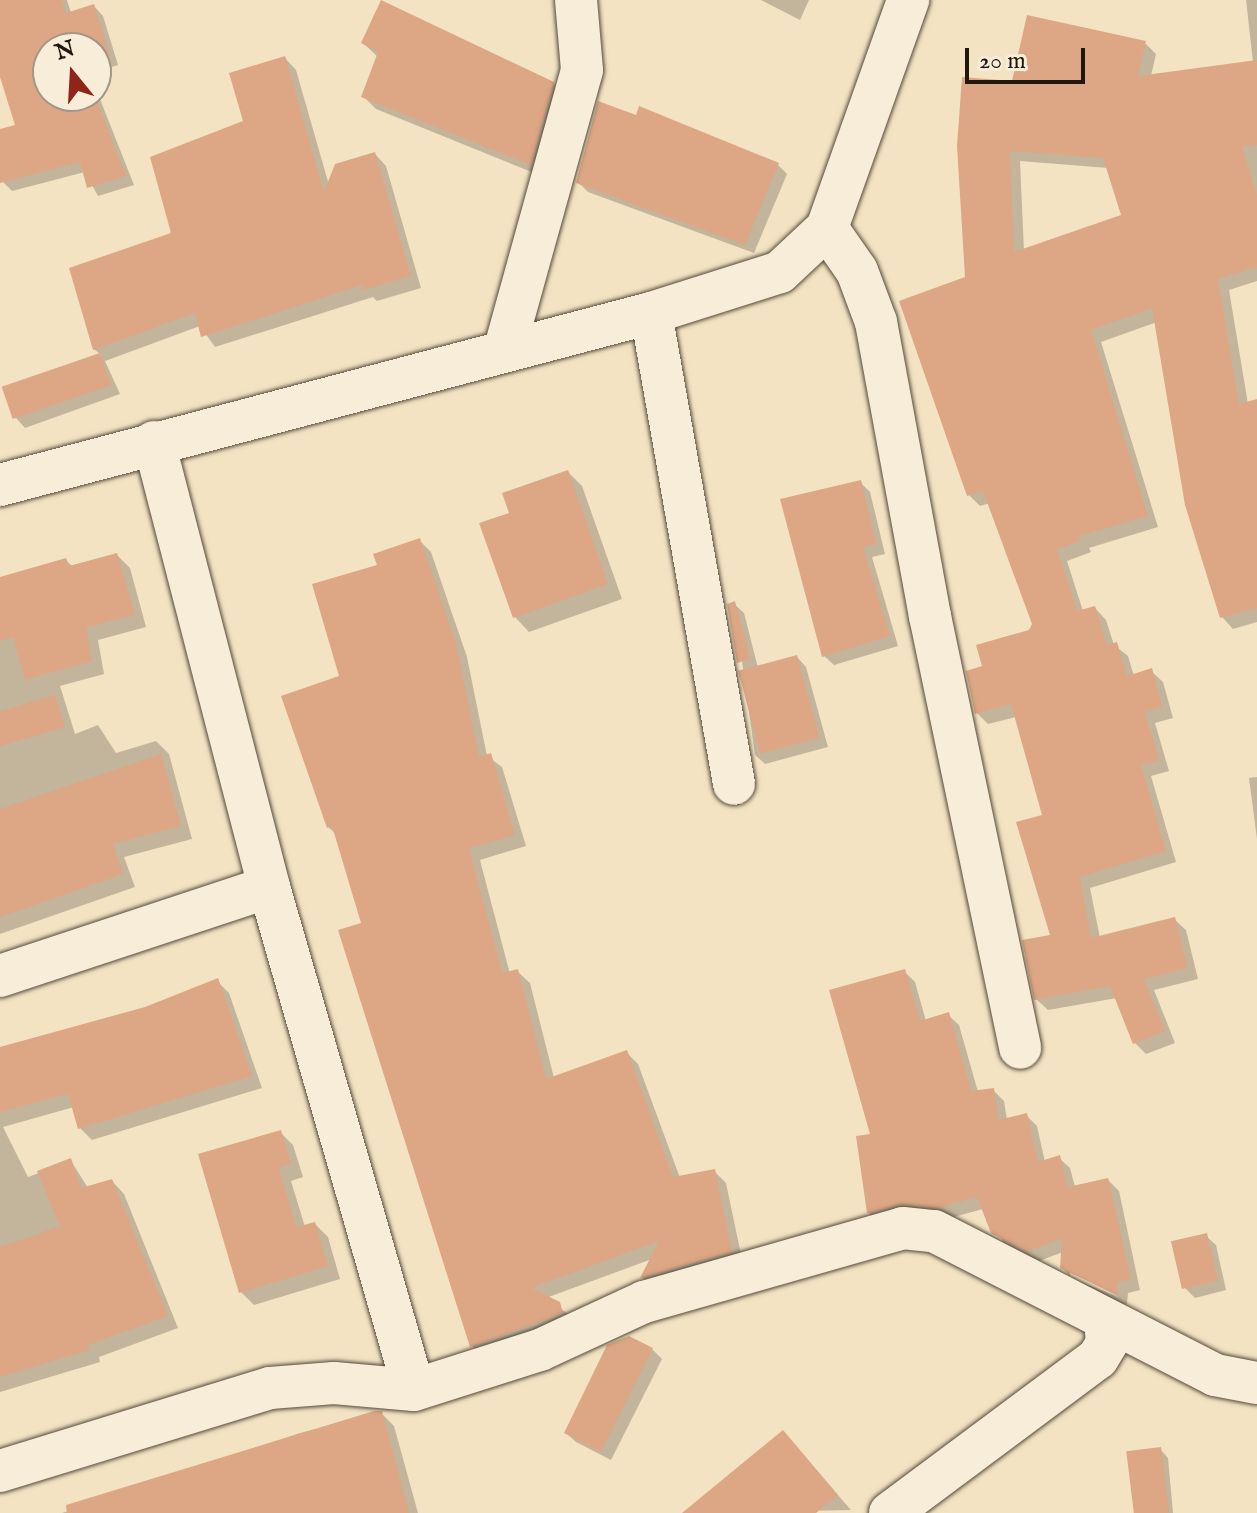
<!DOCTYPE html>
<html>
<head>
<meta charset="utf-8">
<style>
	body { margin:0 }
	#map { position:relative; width:1257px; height:1513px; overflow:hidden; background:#f3e3c3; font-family:"IM FELL English",serif }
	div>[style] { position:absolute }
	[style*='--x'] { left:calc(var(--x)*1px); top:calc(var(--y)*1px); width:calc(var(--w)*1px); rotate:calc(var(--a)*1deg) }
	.shadow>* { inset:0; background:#0003 }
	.building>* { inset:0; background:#dda685; transform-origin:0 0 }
	.roads { filter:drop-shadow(0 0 2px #554a3a) drop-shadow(0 0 2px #554a3a) }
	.minor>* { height:42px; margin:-21px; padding:0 21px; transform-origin:21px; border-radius:21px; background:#f7edd8 }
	span { translate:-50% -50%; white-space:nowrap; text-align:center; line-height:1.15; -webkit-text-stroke:6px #f7edd8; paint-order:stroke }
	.north { position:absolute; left:32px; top:32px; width:80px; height:80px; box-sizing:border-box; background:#f7edd8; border:2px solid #a19787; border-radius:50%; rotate:342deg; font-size:22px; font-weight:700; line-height:32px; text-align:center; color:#20170d }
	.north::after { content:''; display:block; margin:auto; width:28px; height:36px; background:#8f2418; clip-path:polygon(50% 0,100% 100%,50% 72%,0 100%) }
	.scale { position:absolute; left:965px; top:48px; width:120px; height:36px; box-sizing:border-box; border:4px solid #20170d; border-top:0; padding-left:10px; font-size:24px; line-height:28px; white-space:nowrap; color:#20170d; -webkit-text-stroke:6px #f7edd8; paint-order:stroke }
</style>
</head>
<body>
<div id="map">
	<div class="shadow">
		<div style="clip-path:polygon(0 0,67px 0,71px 13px,94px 6px,103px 16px,118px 65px,96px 72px,96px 48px,48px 48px,48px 96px,96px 96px,96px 89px,134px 185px,98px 196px,85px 172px,12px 191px,3px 182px,0 131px,17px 126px,0 70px)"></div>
		<div style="clip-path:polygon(761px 0,809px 0,800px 20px)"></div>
		<div style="clip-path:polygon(evenodd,1246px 0,1257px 0,1257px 281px,1229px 290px,1248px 404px,1257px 401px,1257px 622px,1233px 629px,1222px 617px,1157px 322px,1101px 342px,1158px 527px,1089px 548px,1091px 552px,1067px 561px,1083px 611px,1095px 608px,1106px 620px,1114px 645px,1128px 656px,1134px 676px,1151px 671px,1163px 682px,1173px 718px,1155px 723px,1169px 771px,1151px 776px,1176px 862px,1090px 888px,1100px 938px,1174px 919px,1186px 930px,1198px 979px,1154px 990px,1175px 1043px,1146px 1054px,1134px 1042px,1117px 998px,1048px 1010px,1036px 999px,1052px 937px,1045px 816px,1016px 717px,988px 724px,977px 713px,985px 668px,1034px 625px,990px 503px,980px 506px,969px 495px,968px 279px,1013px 83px,1145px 43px,1156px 54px,1151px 76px,1253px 62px,1246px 0,1020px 161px,1108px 168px,1123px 216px,1024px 251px,1020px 161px)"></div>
		<div style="clip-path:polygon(363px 43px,553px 83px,566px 96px,544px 177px,376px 109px,363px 96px,378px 57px)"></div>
		<div style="clip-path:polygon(285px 58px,296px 70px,329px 185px,375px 154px,386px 166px,421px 288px,377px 301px,373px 297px,215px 347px,200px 326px,105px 361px,120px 394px,25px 428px,16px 418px,5px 389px,101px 355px,94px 349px)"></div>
		<div style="clip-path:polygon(778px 165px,787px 174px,754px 253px,588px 192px,578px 182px)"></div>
		<div style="clip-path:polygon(568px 472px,582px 486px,622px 599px,529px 632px,515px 617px,512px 514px)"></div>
		<div style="clip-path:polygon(860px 482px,870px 492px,885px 554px,872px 557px,898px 646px,834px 665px,824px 656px)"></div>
		<div style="clip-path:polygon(419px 540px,431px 552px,467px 657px,487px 756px,502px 767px,526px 846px,480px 860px,510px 974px,518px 972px,530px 983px,554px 1078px,626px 1052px,638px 1064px,680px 1178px,714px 1171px,726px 1183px,743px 1264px,654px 1289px,643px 1278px,652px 1259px,546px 1298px,571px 1316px,484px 1358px,472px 1346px,363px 924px,337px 835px,328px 827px,341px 677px,380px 567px)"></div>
		<div style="clip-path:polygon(117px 555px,130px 568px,146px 627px,98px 640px,104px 674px,60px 686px,75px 734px,98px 725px,116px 753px,156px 741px,169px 754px,192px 839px,124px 857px,135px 887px,0 934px,0 580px,66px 560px,73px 567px)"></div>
		<div style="clip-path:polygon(734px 604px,744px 613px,758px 668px,797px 657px,806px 667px,828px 747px,765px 764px,755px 755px)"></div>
		<div style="clip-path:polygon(1257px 777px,1257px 839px,1249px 778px)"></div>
		<div style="clip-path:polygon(904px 971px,915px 982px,926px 1021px,948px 1015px,959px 1025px,978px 1092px,993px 1090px,1004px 1101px,1007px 1120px,1027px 1116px,1037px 1126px,1045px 1162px,1059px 1158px,1070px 1168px,1075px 1187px,1108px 1180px,1119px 1191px,1140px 1290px,1128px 1293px,1127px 1304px,1122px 1304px,1073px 1279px,1119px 1297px,1070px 1271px,1070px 1276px,1062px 1268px,1063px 1252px,1039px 1261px,1004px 1243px,983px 1209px,950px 1218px,879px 1223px,868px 1212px,872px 1136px)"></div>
		<div style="clip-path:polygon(217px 981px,229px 993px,262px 1088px,92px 1140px,80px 1128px,74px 1107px,3px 1127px,28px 1177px,71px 1161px,88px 1188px,112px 1181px,124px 1194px,178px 1328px,99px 1357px,100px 1362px,0 1392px,0 1049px,146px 1009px)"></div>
		<div style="clip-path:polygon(280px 1132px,293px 1145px,303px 1177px,291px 1181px,305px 1227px,315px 1224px,328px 1237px,340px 1279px,254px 1305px,241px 1292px)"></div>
		<div style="clip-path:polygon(1206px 1236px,1216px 1245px,1226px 1290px,1195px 1298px,1185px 1288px)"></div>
		<div style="clip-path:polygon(652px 1349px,662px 1359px,611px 1460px,576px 1442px,566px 1433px)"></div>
		<div style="clip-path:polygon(381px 1413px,394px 1426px,418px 1513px,62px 1513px,300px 1433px)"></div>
		<div style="clip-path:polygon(783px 1432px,851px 1510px,689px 1513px)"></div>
		<div style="clip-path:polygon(1160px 1449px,1168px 1458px,1173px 1513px,1135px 1513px)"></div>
	</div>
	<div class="building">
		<div style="clip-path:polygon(0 0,62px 0,66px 13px,94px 4px,110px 56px,96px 60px,96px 48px,48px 48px,48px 96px,95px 96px,126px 176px,87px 188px,80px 162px,0 183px,0 129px,15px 125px,0 77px)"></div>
		<div style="clip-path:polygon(381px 0,554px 82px,531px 165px,361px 97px,378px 52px,361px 43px)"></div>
		<div style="clip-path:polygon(evenodd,1027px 15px,1146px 41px,1138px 76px,1257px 60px,1257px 145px,1242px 147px,1257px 195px,1257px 267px,1218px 279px,1239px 404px,1257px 399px,1257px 608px,1220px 618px,1185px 505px,1152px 308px,1091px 330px,1148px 516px,1079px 536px,1081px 541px,1057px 549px,1077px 611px,1095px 606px,1107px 645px,1117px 642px,1127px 676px,1152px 668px,1162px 707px,1145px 712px,1159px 760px,1141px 765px,1166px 851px,1080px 877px,1091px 938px,1175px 917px,1188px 968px,1144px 979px,1165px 1031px,1133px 1044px,1110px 986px,1034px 1000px,1022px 940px,1050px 935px,1016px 822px,1042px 815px,1011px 704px,975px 714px,966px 671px,982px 666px,976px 645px,1029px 630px,1032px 624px,983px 491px,967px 496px,899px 301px,965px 277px,957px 146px,962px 77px,1012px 81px,1027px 15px,1010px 151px,1103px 158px,1121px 215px,1014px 252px,1010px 151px)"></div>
		<div style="clip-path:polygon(285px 56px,324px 192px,335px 164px,375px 152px,411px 276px,363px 290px,362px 285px,201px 337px,195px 313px,93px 350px,69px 268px,171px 233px,150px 157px,243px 121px,229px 73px)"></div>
		<div style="clip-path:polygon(598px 101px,636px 115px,639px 106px,779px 163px,745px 245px,576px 183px)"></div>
		<div style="left:100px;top:353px;width:34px;height:104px;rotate:71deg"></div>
		<div style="clip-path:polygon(568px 470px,608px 584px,513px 618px,479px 523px,509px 513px,502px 493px)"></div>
		<div style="clip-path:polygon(861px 480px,876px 544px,863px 547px,890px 636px,822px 657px,780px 499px)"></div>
		<div style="clip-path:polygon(420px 538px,456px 643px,479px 757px,491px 753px,515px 835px,469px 848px,502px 973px,518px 969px,546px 1079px,627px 1050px,673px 1177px,715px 1169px,732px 1252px,640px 1278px,659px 1241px,531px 1288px,560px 1302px,563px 1313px,470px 1347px,338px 930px,361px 923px,332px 826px,327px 828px,281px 696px,339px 676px,312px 584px,377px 565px,373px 554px)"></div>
		<div style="clip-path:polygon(117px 553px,135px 614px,86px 628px,92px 661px,25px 680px,13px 637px,0 641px,0 577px,66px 558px,69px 566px)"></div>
		<div style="clip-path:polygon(735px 601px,750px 659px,737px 663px,727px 604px)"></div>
		<div style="left:797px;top:655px;width:86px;height:61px;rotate:75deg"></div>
		<div style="clip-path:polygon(55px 695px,65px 727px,0 746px,0 711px)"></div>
		<div style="clip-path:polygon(161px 754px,181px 826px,113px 844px,123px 874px,0 917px,0 809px)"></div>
		<div style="clip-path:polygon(905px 969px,920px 1021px,949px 1012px,971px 1091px,994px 1088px,998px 1120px,1027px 1113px,1038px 1162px,1060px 1155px,1068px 1187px,1108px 1178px,1131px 1279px,1118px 1282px,1117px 1295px,1060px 1268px,1062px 1238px,1027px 1252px,991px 1233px,977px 1197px,938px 1208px,905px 1204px,867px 1213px,856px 1136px,870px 1134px,829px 990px)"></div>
		<div style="clip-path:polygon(218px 978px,252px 1076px,78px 1129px,68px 1094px,0 1112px,0 1047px,145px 1007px)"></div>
		<div style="clip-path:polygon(281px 1130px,291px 1164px,279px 1168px,296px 1227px,315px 1222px,328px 1266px,239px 1293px,198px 1154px)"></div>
		<div style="clip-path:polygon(71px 1158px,81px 1188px,112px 1179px,168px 1316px,88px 1345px,89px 1350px,0 1377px,0 1247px,60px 1226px,37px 1171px)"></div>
		<div style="left:1207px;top:1233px;width:49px;height:37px;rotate:77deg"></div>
		<div style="clip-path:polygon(629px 1336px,653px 1348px,601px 1452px,564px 1433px,607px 1345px)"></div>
		<div style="clip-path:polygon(374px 1411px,382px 1411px,409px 1513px,67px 1513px,66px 1505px)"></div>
		<div style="clip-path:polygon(783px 1430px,838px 1495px,816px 1513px,682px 1513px)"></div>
		<div style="left:1161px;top:1447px;width:66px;height:35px;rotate:83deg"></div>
	</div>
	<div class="roads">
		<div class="minor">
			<div style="--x:827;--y:228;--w:52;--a:55.1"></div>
			<div style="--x:857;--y:271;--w:54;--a:69.6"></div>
			<div style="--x:876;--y:322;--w:299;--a:79.6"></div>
			<div style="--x:930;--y:616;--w:441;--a:78.2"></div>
			<div style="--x:651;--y:313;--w:478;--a:80"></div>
			<div style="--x:505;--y:348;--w:288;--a:-74.5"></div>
			<div style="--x:582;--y:70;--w:70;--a:-94.9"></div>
			<div style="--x:154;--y:442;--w:460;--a:75.5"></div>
			<div style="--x:269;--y:887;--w:523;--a:73.92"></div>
			<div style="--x:0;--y:485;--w:673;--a:-14.8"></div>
			<div style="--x:651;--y:313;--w:135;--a:-17.6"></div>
			<div style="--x:780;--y:272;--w:64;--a:-43.1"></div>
			<div style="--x:827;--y:228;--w:242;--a:-70.4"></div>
			<div style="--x:0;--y:976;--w:283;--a:-18.3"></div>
			<div style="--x:0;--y:1471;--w:282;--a:-17.1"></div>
			<div style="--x:270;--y:1388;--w:64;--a:-4.5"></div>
			<div style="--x:334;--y:1383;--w:80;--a:5"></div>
			<div style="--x:414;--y:1390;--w:132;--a:-17.6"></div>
			<div style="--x:540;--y:1350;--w:115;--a:-24.8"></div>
			<div style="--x:644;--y:1302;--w:269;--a:-15.9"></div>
			<div style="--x:903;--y:1228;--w:31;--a:6"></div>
			<div style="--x:934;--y:1231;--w:316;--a:27.1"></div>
			<div style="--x:1215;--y:1375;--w:43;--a:10.8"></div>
			<div style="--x:890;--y:1513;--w:259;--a:-36.7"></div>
			<div style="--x:1098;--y:1358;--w:17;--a:-59"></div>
			<div style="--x:1107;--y:1343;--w:22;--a:-95"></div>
		</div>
	</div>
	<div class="north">N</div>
	<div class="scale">20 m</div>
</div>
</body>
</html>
